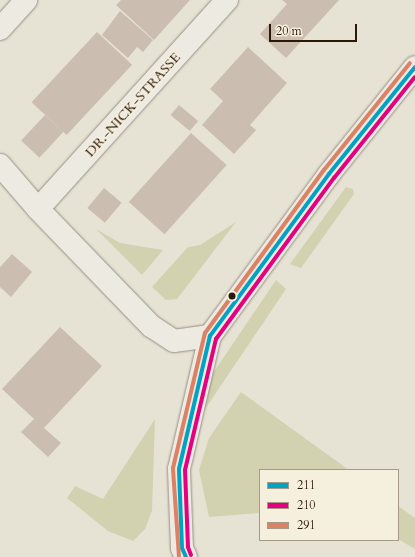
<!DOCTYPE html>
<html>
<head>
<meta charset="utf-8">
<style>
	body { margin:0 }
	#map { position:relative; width:415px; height:557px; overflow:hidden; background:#e7e3d4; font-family:Cardo,serif }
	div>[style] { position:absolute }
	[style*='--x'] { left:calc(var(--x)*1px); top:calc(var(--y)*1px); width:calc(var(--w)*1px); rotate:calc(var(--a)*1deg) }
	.green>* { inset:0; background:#d2d1b0 }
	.building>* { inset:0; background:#cbbeb1; transform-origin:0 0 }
	.roads { filter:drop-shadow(0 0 1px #958f85) drop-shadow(0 0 1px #958f85) }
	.minor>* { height:22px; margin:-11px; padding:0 11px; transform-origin:11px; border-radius:11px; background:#edeae2 }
	.bus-1>* { height:4px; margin:-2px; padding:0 2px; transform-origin:2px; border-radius:2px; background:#02a2c4 }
	.bus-2>* { height:4px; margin:-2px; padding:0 2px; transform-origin:2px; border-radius:2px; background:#e5007d }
	.bus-3>* { height:4px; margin:-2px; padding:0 2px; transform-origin:2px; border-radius:2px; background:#dd8164 }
	.dots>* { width:11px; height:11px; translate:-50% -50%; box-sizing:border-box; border:2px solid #f5efde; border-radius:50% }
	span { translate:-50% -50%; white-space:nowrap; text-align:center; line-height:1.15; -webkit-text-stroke:3px #f5efde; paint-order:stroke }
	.street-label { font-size:14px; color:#2d1706 }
	.legend { position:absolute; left:259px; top:469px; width:140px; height:72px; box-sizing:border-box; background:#f5efde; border:1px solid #a59988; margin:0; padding:5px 7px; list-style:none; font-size:12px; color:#2d1706 }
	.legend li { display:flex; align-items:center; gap:8px; height:20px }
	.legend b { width:20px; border:1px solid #a59988 }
	.scale { position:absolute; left:269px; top:24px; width:88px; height:18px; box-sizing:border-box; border:2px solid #2d1706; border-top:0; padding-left:5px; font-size:12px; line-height:14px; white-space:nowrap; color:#2d1706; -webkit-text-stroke:3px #f5efde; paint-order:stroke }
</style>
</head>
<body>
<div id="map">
	<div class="green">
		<div style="clip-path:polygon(346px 187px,353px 189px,354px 194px,301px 268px,290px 264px)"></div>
		<div style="clip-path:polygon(236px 222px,177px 299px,166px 300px,152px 287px,188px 247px,200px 245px)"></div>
		<div style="clip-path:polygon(96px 229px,120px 243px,163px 250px,142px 275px)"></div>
		<div style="clip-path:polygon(276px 280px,286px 289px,201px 415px,205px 385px)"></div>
		<div style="clip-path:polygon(241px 392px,349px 470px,260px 470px,260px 513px,209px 517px,199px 470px,209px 438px)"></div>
		<div style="clip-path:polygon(155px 419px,152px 511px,145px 529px,133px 541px,108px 531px,67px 498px,75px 486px,103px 499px)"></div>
		<div style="clip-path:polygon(398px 506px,415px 518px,415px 549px,398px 539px)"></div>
	</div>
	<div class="building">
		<div style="clip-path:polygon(121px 0,190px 0,154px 40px,116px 5px)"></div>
		<div style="clip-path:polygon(282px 0,339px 0,286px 58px,260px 34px,287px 4px)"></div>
		<div style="clip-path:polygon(120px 11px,153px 40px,143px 52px,137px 47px,128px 58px,102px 35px)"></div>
		<div style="left:97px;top:32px;width:48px;height:96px;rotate:43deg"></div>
		<div style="clip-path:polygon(248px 47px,287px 83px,250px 125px,256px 130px,234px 154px,202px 125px,223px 101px,210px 89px)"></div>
		<div style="left:179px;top:105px;width:25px;height:13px;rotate:40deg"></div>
		<div style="left:45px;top:115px;width:25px;height:35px;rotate:43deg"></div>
		<div style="left:191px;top:133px;width:48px;height:93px;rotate:42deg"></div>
		<div style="left:104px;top:188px;width:23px;height:26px;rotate:40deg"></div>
		<div style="clip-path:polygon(12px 254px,32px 272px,11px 297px,0 287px,0 267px)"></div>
		<div style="clip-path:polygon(60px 327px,102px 366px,44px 428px,61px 443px,48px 457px,21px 432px,34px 419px,2px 389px)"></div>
	</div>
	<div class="roads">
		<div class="minor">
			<div style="--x:0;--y:29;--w:39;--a:-48"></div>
			<div style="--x:0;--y:165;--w:58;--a:49.2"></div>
			<div style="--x:38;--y:209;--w:163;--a:46"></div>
			<div style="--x:151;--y:326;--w:27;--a:33"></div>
			<div style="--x:174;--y:341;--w:36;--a:-8"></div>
			<div style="--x:38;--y:209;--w:282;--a:-47.9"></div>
			<div style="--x:186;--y:557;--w:10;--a:-114"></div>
			<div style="--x:182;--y:548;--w:79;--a:-92.2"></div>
			<div style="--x:179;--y:469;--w:137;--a:-76.9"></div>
			<div style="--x:210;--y:336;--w:201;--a:-53.7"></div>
			<div style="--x:329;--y:174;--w:137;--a:-51.2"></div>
		</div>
	</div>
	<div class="bus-1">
		<div style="--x:186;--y:557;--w:10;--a:-114"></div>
		<div style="--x:182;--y:548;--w:79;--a:-92.2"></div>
		<div style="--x:179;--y:469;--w:137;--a:-76.9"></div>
		<div style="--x:210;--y:336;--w:201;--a:-53.7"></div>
		<div style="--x:329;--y:174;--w:137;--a:-51.2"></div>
	</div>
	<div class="bus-2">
		<div style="--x:191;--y:555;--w:9;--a:-111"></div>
		<div style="--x:188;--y:547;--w:77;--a:-92.2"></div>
		<div style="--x:185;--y:470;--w:135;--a:-76.7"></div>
		<div style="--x:216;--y:339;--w:200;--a:-53.8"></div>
		<div style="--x:334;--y:178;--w:129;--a:-51.3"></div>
	</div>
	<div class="bus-3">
		<div style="--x:179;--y:557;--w:89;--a:-93.9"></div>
		<div style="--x:173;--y:468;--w:139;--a:-76.7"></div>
		<div style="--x:205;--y:333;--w:202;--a:-53.9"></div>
		<div style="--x:324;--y:170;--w:137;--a:-51.2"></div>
	</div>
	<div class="dots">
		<div style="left:232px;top:296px;background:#2d1706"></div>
	</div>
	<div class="street-label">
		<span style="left:133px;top:105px;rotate:-48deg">DR.-NICK-STRASSE</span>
	</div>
	<ul class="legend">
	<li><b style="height:5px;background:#02a2c4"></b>211</li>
	<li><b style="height:5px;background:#e5007d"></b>210</li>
	<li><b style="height:5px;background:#dd8164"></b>291</li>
	</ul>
	<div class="scale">20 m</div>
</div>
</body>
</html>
